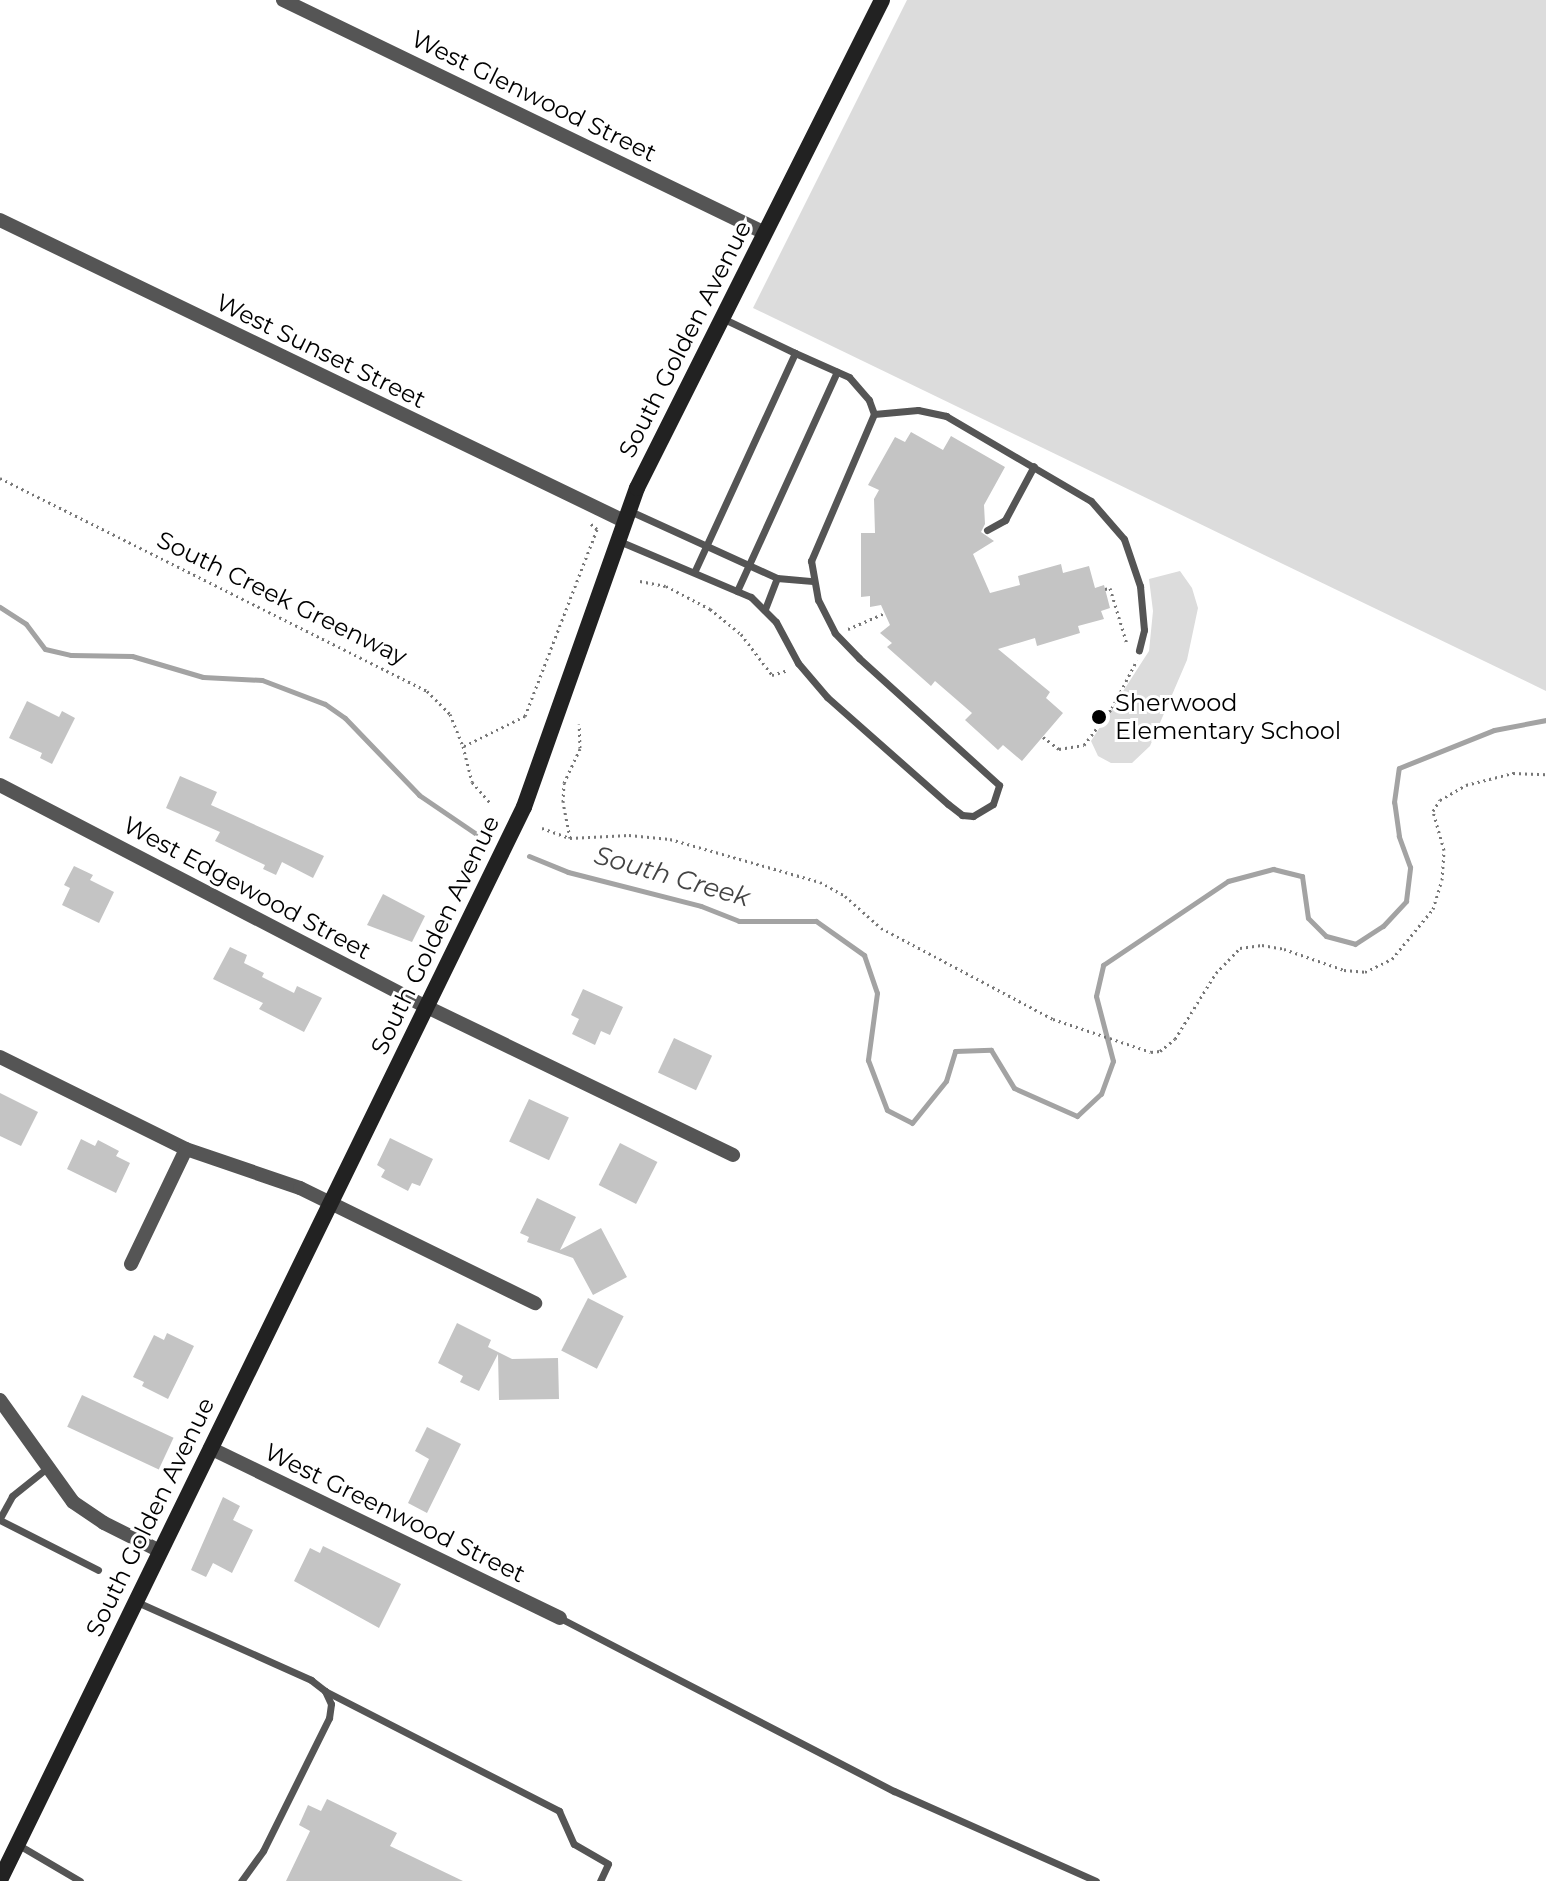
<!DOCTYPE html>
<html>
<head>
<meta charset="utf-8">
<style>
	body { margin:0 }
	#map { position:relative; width:1546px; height:1881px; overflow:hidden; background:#fff; font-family:Montserrat,sans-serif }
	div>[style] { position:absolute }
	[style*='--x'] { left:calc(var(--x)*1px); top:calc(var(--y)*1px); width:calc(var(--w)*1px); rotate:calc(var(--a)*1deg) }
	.green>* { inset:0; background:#dcdcdc }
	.stream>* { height:5px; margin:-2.5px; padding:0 2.5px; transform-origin:2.5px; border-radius:2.5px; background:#a3a3a3 }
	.building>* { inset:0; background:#c4c4c4; transform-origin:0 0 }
	.path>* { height:3px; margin-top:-1.5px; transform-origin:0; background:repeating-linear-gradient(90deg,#777 0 2px,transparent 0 6px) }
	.lane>* { height:7px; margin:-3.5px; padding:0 3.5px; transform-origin:3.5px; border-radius:3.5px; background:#555 }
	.street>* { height:14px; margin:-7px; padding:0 7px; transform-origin:7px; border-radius:7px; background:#555 }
	.secondary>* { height:16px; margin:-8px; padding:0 8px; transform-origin:8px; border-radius:8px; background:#222 }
	.dots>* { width:22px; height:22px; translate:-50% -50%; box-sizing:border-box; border:4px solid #fff; border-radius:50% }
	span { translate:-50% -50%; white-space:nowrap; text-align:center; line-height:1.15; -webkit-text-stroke:6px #fff; paint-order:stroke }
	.street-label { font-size:24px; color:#000 }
	.poi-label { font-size:24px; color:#000 }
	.left { translate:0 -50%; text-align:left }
	.water-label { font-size:26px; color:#444; font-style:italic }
</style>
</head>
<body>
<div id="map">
	<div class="green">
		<div style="clip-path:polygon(907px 0,1546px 0,1546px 691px,753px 308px)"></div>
		<div style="clip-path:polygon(1180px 571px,1192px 588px,1198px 608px,1187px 660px,1150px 746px,1132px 763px,1111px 763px,1098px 756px,1091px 741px,1149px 651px,1153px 611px,1149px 579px)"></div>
	</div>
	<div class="stream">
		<div style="--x:0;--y:607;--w:31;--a:33"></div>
		<div style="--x:26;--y:624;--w:31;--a:53"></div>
		<div style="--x:45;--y:649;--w:27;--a:13"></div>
		<div style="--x:71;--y:655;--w:61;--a:0.9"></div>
		<div style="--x:132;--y:656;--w:74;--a:16.5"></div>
		<div style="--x:203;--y:677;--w:59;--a:2.9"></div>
		<div style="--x:262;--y:680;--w:67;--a:20.9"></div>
		<div style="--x:325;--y:704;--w:24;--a:35"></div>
		<div style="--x:345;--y:718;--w:107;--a:46.1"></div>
		<div style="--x:419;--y:795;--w:68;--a:34.2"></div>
		<div style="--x:529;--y:856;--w:42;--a:22.3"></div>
		<div style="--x:568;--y:872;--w:137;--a:14.3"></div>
		<div style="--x:701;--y:906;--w:41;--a:21.5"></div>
		<div style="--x:739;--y:921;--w:77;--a:0"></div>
		<div style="--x:816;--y:921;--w:59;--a:35.3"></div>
		<div style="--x:864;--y:955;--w:40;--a:71.1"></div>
		<div style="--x:877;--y:993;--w:68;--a:97.7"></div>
		<div style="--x:868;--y:1060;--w:53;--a:69.2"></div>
		<div style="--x:887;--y:1110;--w:28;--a:27"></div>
		<div style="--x:912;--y:1123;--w:54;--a:-51"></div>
		<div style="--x:946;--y:1081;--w:31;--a:-73"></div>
		<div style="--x:955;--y:1051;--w:36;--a:-2"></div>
		<div style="--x:991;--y:1050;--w:44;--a:58.8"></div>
		<div style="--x:1014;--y:1088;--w:69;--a:24"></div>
		<div style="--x:1077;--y:1116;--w:33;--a:-43"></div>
		<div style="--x:1101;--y:1094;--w:35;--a:-70"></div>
		<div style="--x:1113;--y:1061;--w:67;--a:-104.7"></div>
		<div style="--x:1096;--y:996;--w:32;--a:-77"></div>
		<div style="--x:1103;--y:965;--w:151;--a:-33.9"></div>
		<div style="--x:1228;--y:881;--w:47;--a:-14.9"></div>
		<div style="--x:1273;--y:869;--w:30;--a:14"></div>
		<div style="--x:1302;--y:876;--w:42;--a:81.9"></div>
		<div style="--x:1308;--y:918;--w:25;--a:45"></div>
		<div style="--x:1326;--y:936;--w:30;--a:15"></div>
		<div style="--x:1355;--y:944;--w:33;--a:-33"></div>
		<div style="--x:1383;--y:926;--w:34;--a:-47"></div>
		<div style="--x:1406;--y:901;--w:34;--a:-83"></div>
		<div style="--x:1410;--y:867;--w:33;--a:-110"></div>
		<div style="--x:1399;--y:836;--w:34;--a:-98"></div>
		<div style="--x:1394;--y:802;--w:34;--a:-82"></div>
		<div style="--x:1399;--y:768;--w:102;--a:-21.8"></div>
		<div style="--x:1494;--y:730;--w:53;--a:-10.9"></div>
	</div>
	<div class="building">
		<div style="clip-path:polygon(911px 432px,943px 450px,951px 436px,1005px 467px,984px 505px,985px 524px,981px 532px,994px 541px,973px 554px,990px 593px,1020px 585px,1018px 576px,1061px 564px,1063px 573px,1089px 566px,1095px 588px,1104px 585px,1110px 608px,1101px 611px,1104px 619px,1078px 626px,1080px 633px,1037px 646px,1035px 638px,998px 649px,1050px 692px,1046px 698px,1063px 713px,1022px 761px,1003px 745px,998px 750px,965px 720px,972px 713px,935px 681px,931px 686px,887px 647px,892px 643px,880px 633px,890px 625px,881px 605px,870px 607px,870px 596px,861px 597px,861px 533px,875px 533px,874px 499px,879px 490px,868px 485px,895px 437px,905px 442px)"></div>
		<div style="clip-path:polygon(27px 701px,59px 717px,62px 711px,75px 718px,52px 764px,40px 758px,42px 753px,9px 738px)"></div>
		<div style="clip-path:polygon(180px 776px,217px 792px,211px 805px,324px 856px,313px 878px,282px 862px,276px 875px,263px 869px,265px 865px,215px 841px,220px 832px,166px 808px)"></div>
		<div style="clip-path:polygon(74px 866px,93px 875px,90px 880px,114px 892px,99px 923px,62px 905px,70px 888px,64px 885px)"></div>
		<div style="clip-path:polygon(383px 894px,425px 916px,412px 942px,367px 925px)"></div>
		<div style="clip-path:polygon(230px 947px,247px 955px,244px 963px,264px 973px,262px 977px,294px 993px,297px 986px,322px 998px,304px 1032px,259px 1009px,263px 1003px,213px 979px)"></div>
		<div style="clip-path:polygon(583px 989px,623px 1007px,610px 1035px,601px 1031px,595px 1045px,572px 1034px,579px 1019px,571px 1015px)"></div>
		<div style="left:674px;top:1038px;width:42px;height:38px;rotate:25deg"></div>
		<div style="clip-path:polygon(0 1093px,38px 1112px,21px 1146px,0 1136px)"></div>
		<div style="left:529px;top:1099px;width:44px;height:47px;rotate:25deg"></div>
		<div style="clip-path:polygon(390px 1138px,433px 1159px,420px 1186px,412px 1183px,408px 1191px,381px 1177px,385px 1170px,377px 1165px)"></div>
		<div style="clip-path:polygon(81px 1139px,95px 1146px,98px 1140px,119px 1151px,116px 1156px,130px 1163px,116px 1193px,67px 1169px)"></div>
		<div style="left:620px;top:1143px;width:42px;height:47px;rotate:27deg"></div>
		<div style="clip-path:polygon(537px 1198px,576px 1217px,560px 1250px,601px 1228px,627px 1277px,593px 1295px,573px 1258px,527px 1242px,529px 1237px,520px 1233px)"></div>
		<div style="left:588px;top:1298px;width:40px;height:59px;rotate:27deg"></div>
		<div style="clip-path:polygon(457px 1323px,491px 1340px,488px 1347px,512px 1359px,558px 1358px,559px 1399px,499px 1400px,498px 1354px,479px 1391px,460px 1382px,463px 1376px,438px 1363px)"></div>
		<div style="clip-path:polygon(167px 1333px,194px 1346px,168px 1399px,142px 1386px,144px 1382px,133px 1377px,154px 1335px,164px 1340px)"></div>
		<div style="left:82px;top:1395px;width:101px;height:35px;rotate:25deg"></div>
		<div style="clip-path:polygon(427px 1427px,461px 1444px,427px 1513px,408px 1503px,429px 1459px,415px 1451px)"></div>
		<div style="clip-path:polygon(223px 1497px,240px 1506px,233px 1520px,253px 1530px,232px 1573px,213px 1563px,206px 1577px,191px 1570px)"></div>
		<div style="clip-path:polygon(323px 1546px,401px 1584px,379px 1628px,294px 1581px,310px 1548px,320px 1553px)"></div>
		<div style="clip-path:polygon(327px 1799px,397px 1833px,390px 1846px,463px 1881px,286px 1881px,310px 1831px,299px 1825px,308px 1805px,321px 1811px)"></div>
	</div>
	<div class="path">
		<div style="--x:0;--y:478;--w:477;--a:26.5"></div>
		<div style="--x:427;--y:691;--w:33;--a:45"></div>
		<div style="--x:450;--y:714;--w:35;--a:68"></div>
		<div style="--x:463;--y:746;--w:37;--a:76"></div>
		<div style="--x:472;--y:782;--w:29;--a:49"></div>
		<div style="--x:640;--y:581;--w:26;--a:11"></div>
		<div style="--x:666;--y:586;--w:50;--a:27.6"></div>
		<div style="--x:710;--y:609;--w:40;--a:39"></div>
		<div style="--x:741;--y:634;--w:51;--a:52.9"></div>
		<div style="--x:772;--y:675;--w:17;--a:-17"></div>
		<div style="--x:1105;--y:589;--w:5;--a:-11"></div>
		<div style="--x:1110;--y:588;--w:59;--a:73.1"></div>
		<div style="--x:848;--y:629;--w:40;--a:-23.4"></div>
		<div style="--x:1043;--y:737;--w:20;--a:37"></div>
		<div style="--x:1059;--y:749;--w:25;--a:-9"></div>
		<div style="--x:1084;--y:745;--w:46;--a:-52.9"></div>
		<div style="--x:1112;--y:708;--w:54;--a:-62.5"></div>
		<div style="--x:464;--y:746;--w:68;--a:-26.2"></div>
		<div style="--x:525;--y:716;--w:200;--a:-68.9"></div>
		<div style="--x:597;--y:529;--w:9;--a:-139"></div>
		<div style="--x:542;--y:828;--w:30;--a:20"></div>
		<div style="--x:570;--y:838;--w:59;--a:-2.9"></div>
		<div style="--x:629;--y:835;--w:41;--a:5.6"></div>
		<div style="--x:670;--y:839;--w:156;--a:16"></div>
		<div style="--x:820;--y:882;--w:29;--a:29"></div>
		<div style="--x:845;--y:896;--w:48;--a:41.6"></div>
		<div style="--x:881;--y:928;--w:195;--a:27.9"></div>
		<div style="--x:1053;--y:1019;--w:103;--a:18.6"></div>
		<div style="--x:1151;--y:1052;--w:9;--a:-6"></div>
		<div style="--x:1160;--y:1051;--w:19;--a:-39"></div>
		<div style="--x:1175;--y:1039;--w:78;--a:-58.2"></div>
		<div style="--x:1216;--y:973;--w:35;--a:-46"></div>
		<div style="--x:1240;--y:948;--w:22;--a:-8"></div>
		<div style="--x:1262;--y:945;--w:22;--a:10"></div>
		<div style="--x:1284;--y:949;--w:64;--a:19.3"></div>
		<div style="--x:1344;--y:970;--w:21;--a:5"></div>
		<div style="--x:1365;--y:972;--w:30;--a:-26"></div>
		<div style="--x:1392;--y:959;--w:65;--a:-50.6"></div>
		<div style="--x:1433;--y:909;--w:30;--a:-73"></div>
		<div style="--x:1442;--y:880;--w:30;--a:-86"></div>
		<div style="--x:1444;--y:850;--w:41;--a:-105.8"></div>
		<div style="--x:1433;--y:811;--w:13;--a:-58"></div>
		<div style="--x:1440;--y:800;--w:30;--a:-30"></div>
		<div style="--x:1466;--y:785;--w:49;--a:-14.3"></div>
		<div style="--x:1513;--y:773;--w:33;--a:2"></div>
		<div style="--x:570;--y:838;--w:37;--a:-101"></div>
		<div style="--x:563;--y:802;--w:19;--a:-87"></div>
		<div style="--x:564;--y:783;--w:38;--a:-65"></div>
		<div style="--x:580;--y:748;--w:24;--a:-92"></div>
	</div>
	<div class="lane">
		<div style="--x:722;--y:318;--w:81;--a:25.6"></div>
		<div style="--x:874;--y:414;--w:44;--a:-5.2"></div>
		<div style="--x:918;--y:410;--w:29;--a:12"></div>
		<div style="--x:946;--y:416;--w:168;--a:30.4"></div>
		<div style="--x:1091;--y:501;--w:50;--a:49"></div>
		<div style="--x:1124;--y:539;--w:50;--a:71.2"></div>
		<div style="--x:1140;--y:586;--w:44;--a:84.8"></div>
		<div style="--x:1144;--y:630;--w:21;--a:104"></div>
		<div style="--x:630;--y:511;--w:162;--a:24.5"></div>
		<div style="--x:777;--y:578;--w:36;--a:5"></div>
		<div style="--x:987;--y:530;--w:21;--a:-29"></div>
		<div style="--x:1005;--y:520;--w:61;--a:-61.8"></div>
		<div style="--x:619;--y:541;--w:143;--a:23"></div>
		<div style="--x:751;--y:597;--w:35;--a:45"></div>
		<div style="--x:776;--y:622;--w:47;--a:61.8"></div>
		<div style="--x:798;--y:663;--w:45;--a:49.5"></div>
		<div style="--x:827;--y:697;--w:162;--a:41.5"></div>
		<div style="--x:948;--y:804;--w:18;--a:38"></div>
		<div style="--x:962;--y:815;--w:11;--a:5"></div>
		<div style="--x:973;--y:816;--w:23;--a:-31"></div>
		<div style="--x:993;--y:804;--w:20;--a:-72"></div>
		<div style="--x:999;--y:785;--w:189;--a:-137.8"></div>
		<div style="--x:859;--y:658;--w:35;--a:-134"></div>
		<div style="--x:835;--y:633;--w:37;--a:-117"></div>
		<div style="--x:818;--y:600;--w:40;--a:-100"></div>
		<div style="--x:811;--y:561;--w:160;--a:-66.8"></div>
		<div style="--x:874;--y:414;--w:15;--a:-110"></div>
		<div style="--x:869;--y:400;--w:30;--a:-131"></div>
		<div style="--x:849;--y:377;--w:59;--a:-156"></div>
		<div style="--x:795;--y:353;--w:239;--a:114.7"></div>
		<div style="--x:737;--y:591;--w:241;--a:-65.5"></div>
		<div style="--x:765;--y:609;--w:33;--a:-69"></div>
		<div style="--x:0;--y:1518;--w:25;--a:-61"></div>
		<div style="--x:12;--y:1496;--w:45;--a:-38.7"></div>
		<div style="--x:0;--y:1520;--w:110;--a:27"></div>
		<div style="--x:137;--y:1602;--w:191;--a:24.1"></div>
		<div style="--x:311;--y:1680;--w:18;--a:38"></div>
		<div style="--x:325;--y:1691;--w:14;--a:65"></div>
		<div style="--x:331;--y:1704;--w:14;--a:98"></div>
		<div style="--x:329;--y:1718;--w:148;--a:116.4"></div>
		<div style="--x:263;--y:1851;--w:37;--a:126"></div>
		<div style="--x:560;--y:1618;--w:376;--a:27.4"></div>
		<div style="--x:894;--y:1791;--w:221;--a:24"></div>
		<div style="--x:325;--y:1691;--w:263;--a:27.1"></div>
		<div style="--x:559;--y:1811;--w:36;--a:66"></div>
		<div style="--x:574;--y:1844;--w:39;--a:30"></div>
		<div style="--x:608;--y:1864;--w:19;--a:115"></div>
		<div style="--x:17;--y:1844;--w:73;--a:30.4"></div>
	</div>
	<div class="street">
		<div style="--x:283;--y:0;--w:535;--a:25.8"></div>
		<div style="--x:0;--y:220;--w:693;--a:25.75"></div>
		<div style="--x:0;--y:785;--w:481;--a:27.5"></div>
		<div style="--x:427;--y:1007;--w:340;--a:25.8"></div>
		<div style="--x:0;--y:1057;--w:208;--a:26.3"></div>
		<div style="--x:186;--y:1149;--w:120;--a:18.9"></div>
		<div style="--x:300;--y:1188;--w:262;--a:26.1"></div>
		<div style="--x:131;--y:1264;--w:127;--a:-64.4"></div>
		<div style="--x:0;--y:1400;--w:125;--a:54.4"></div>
		<div style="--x:73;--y:1502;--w:37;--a:34"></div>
		<div style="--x:104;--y:1523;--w:63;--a:26.6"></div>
		<div style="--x:210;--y:1448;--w:389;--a:25.9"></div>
	</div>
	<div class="secondary">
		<div style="--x:0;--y:1880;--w:1194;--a:-63.97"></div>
		<div style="--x:524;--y:807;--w:338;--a:-70.5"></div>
		<div style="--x:637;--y:488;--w:546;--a:-63.34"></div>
	</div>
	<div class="dots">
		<div style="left:1099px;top:717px;background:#000"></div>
	</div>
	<div class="street-label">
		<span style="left:534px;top:96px;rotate:26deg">West Glenwood Street</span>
		<span style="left:685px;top:339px;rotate:-63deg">South Golden Avenue</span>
		<span style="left:321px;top:351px;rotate:26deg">West Sunset Street</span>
		<span style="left:282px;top:598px;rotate:26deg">South Creek Greenway</span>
		<span style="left:247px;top:888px;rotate:28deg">West Edgewood Street</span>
		<span style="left:435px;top:935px;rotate:-64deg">South Golden Avenue</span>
		<span style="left:395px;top:1513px;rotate:26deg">West Greenwood Street</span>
		<span style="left:150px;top:1517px;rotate:-64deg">South Golden Avenue</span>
	</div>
	<div class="poi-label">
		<span class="left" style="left:1115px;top:717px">Sherwood<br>Elementary School</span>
	</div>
	<div class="water-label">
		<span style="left:672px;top:877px;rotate:16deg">South Creek</span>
	</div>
</div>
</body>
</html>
